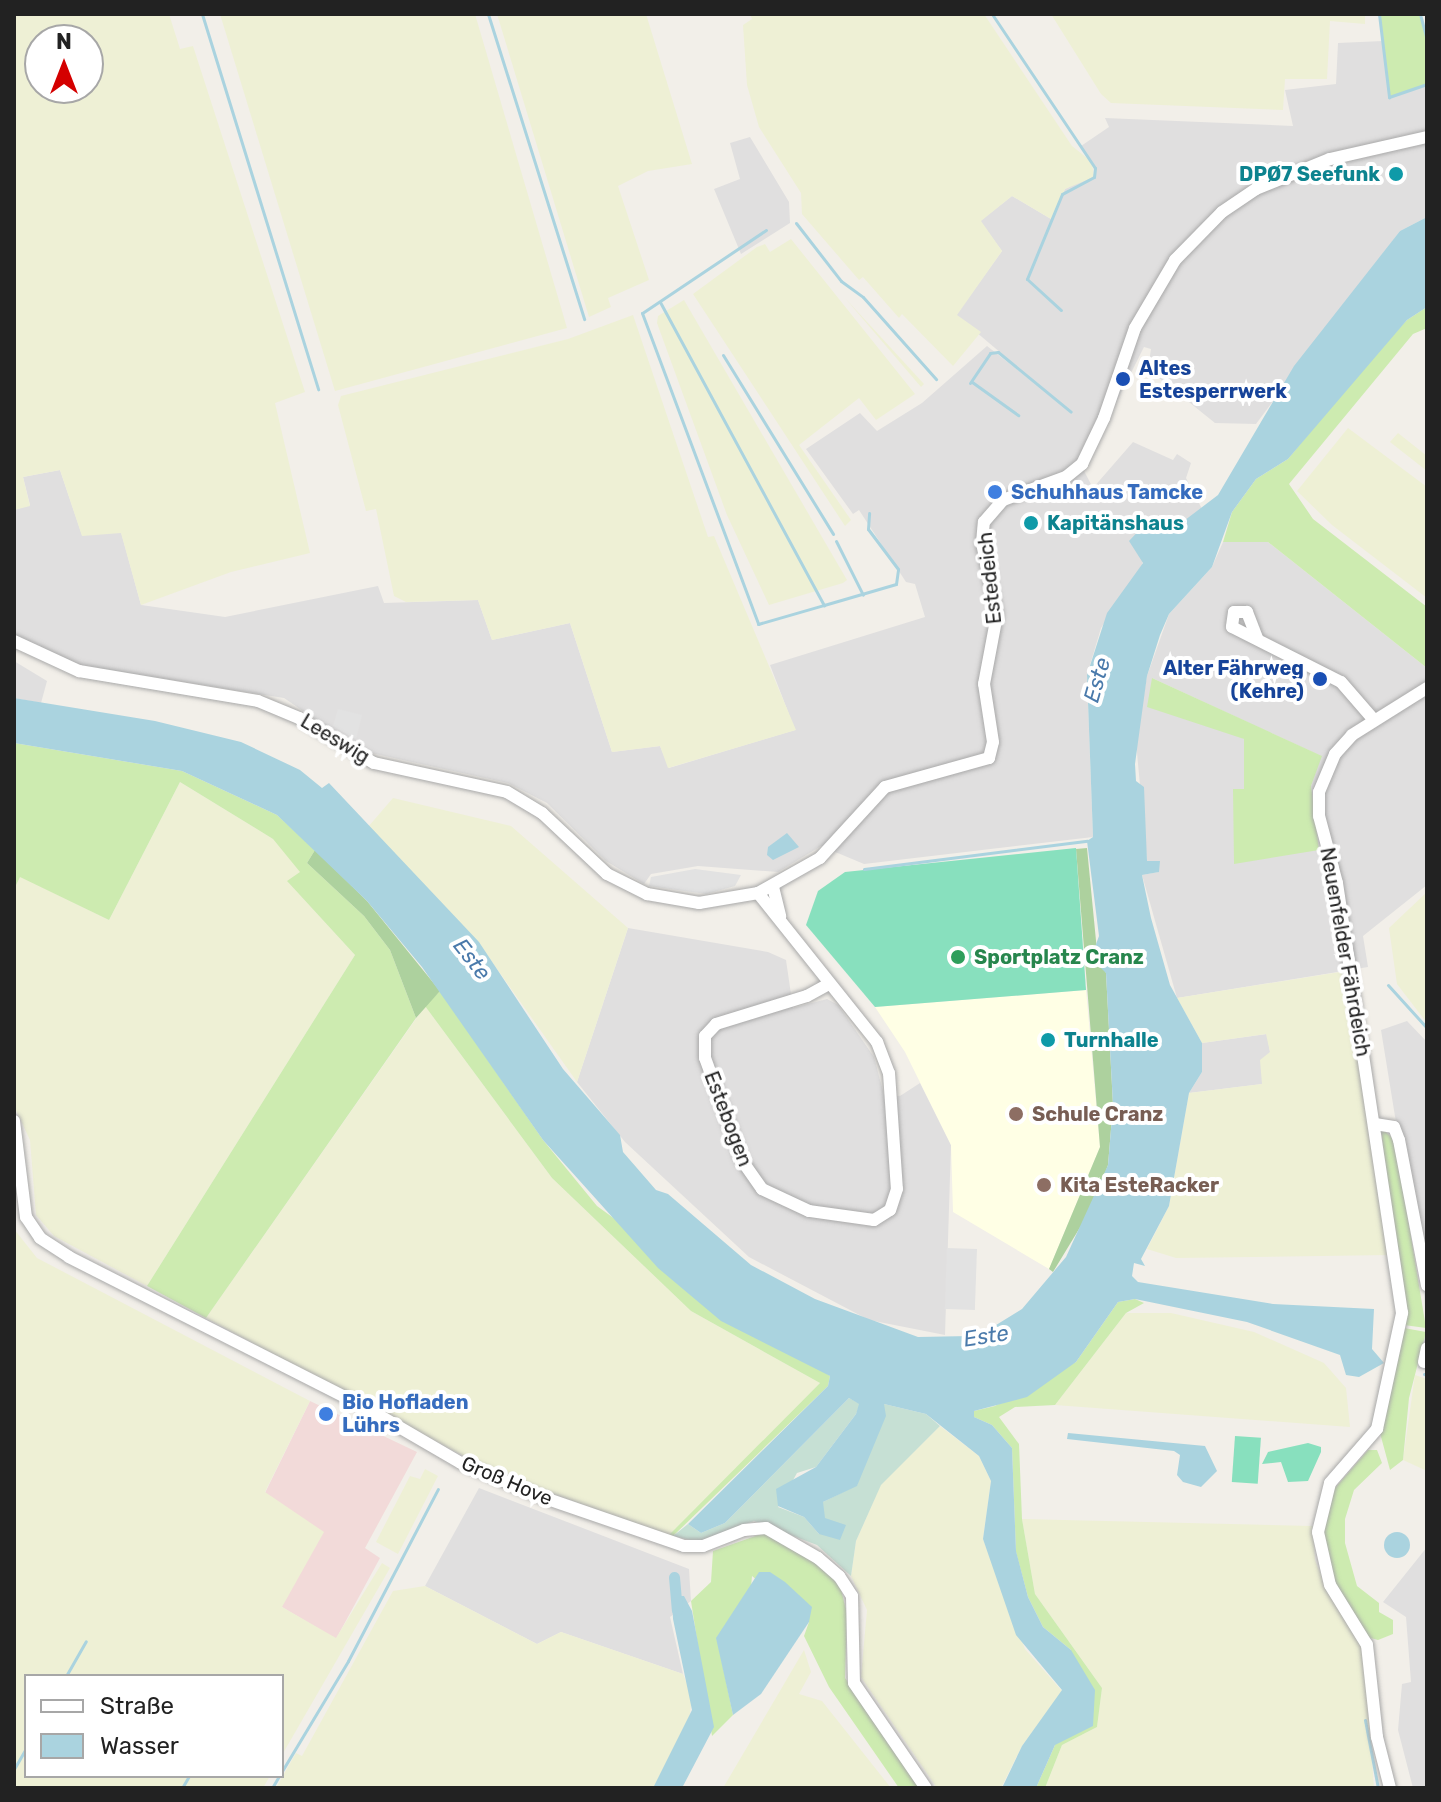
<!DOCTYPE html>
<html>
<head>
<meta charset="utf-8">
<style>
	body { margin:0 }
	#map { position:relative; width:1441px; height:1802px; overflow:hidden; background:#f2efe9; font-family:Rubik,sans-serif }
	div>[style] { position:absolute }
	[style*='--x'] { left:calc(var(--x)*1px); top:calc(var(--y)*1px); width:calc(var(--w)*1px); rotate:calc(var(--a)*1deg) }
	.residential>* { inset:0; background:#e0dfdf }
	.commercial>* { inset:0; background:#f2dad9 }
	.education>* { inset:0; background:#ffffe5 }
	.farmland>* { inset:0; background:#eef0d5 }
	.grass>* { inset:0; background:#cdebb0 }
	.forest>* { inset:0; background:#add19e }
	.wetland>* { inset:0; background:#c6e0d4 }
	.pitch>* { inset:0; background:#88e0be; transform-origin:0 0 }
	.parking>* { inset:0; background:#e2e2e2; transform-origin:0 0 }
	.water>* { inset:0; background:#aad3df }
	.round { border-radius:50% }
	.stream>* { height:3px; margin:-1.5px; padding:0 1.5px; transform-origin:1.5px; border-radius:1.5px; background:#aad3df }
	.canal>* { height:11px; margin:-5.5px; padding:0 5.5px; transform-origin:5.5px; border-radius:5.5px; background:#aad3df }
	.roads { filter:drop-shadow(0 0 2px #a9a9a9) drop-shadow(0 0 2px #a9a9a9) }
	.minor>* { height:12px; margin:-6px; padding:0 6px; transform-origin:6px; border-radius:6px; background:#fff }
	.dots>* { width:22px; height:22px; translate:-50% -50%; box-sizing:border-box; border:4px solid #fff; border-radius:50% }
	span { translate:-50% -50%; white-space:nowrap; text-align:center; line-height:1.15; -webkit-text-stroke:8px #fff; paint-order:stroke }
	.culture-label { font-size:20px; color:#0d838f; font-weight:700 }
	.right { translate:-100% -50%; text-align:right }
	.left { translate:0 -50%; text-align:left }
	.transit-label { font-size:20px; color:#164399; font-weight:700 }
	.shop-label { font-size:20px; color:#366cbe; font-weight:700 }
	.street-label { font-size:20px; color:#222 }
	.leisure-label { font-size:20px; color:#27864d; font-weight:700 }
	.education-label { font-size:20px; color:#785e54; font-weight:700 }
	.water-label { font-size:22px; color:#4a7aab; font-style:italic }
	.frame { position:absolute; inset:0; border:16px solid #222; pointer-events:none }
	.legend { position:absolute; left:24px; top:1674px; width:260px; height:104px; box-sizing:border-box; background:#fff; border:2px solid #a7a7a7; margin:0; padding:10px 14px; list-style:none; font-size:24px; color:#222 }
	.legend li { display:flex; align-items:center; gap:16px; height:40px }
	.legend b { width:40px; border:2px solid #a7a7a7 }
	.north { position:absolute; left:24px; top:24px; width:80px; height:80px; box-sizing:border-box; background:#fff; border:2px solid #a7a7a7; border-radius:50%; rotate:0deg; font-size:22px; font-weight:700; line-height:32px; text-align:center; color:#222 }
	.north::after { content:''; display:block; margin:auto; width:28px; height:36px; background:#d40000; clip-path:polygon(50% 0,100% 100%,50% 72%,0 100%) }
</style>
</head>
<body>
<div id="map">
	<div class="residential">
		<div style="clip-path:polygon(1383px 41px,1390px 97px,1427px 84px,1427px 217px,1400px 231px,1256px 424px,1215px 423px,1159px 378px,1149px 362px,1151px 349px,1144px 347px,1083px 469px,1093px 488px,1133px 442px,1173px 460px,1177px 454px,1191px 463px,1186px 478px,1202px 509px,1168px 533px,1150px 524px,1142px 565px,1101px 628px,1087px 675px,1093px 837px,864px 864px,821px 846px,778px 872px,698px 866px,651px 874px,644px 884px,606px 861px,547px 803px,508px 783px,362px 751px,284px 698px,65px 663px,14px 634px,14px 510px,30px 505px,23px 477px,60px 470px,82px 535px,121px 532px,141px 605px,225px 617px,378px 586px,384px 603px,478px 600px,492px 640px,570px 623px,612px 752px,660px 746px,669px 768px,795px 730px,770px 665px,925px 617px,915px 584px,906px 582px,859px 510px,853px 514px,806px 449px,860px 413px,877px 431px,922px 403px,987px 346px,1060px 403px,956px 315px,1002px 251px,980px 221px,1012px 196px,1051px 219px,1065px 189px,1096px 173px,1081px 146px,1109px 127px,1105px 118px,1293px 126px,1285px 90px,1336px 84px,1338px 43px)"></div>
		<div style="clip-path:polygon(750px 137px,789px 202px,790px 223px,741px 254px,714px 189px,740px 179px,730px 143px)"></div>
		<div style="clip-path:polygon(evenodd,1223px 542px,1268px 542px,1427px 668px,1427px 885px,1363px 936px,1368px 967px,1177px 998px,1142px 875px,1158px 872px,1159px 861px,1147px 861px,1136px 742px,1147px 676px,1169px 614px,1212px 567px,1223px 542px,1152px 678px,1321px 756px,1311px 786px,1319px 850px,1233px 789px,1244px 790px,1244px 739px,1152px 678px)"></div>
		<div style="clip-path:polygon(14px 661px,47px 681px,41px 703px,14px 698px)"></div>
		<div style="clip-path:polygon(628px 928px,768px 952px,786px 960px,793px 1008px,827px 999px,838px 1005px,874px 1057px,884px 1095px,900px 1096px,920px 1083px,951px 1145px,945px 1335px,869px 1320px,749px 1257px,625px 1142px,577px 1082px)"></div>
		<div style="clip-path:polygon(1407px 1021px,1427px 1042px,1427px 1371px,1418px 1368px,1426px 1328px,1424px 1295px,1381px 1030px)"></div>
		<div style="clip-path:polygon(1267px 1034px,1270px 1052px,1262px 1084px,1189px 1093px,1202px 1072px,1202px 1043px)"></div>
		<div style="clip-path:polygon(479px 1488px,689px 1569px,691px 1601px,670px 1617px,683px 1674px,561px 1632px,537px 1644px,425px 1586px)"></div>
		<div style="clip-path:polygon(1427px 1547px,1427px 1788px,1413px 1788px,1398px 1730px,1402px 1684px,1411px 1682px,1406px 1617px,1383px 1602px)"></div>
	</div>
	<div class="commercial">
		<div style="clip-path:polygon(310px 1401px,417px 1452px,365px 1548px,380px 1558px,336px 1639px,282px 1607px,265px 1493px)"></div>
	</div>
	<div class="education">
		<div style="clip-path:polygon(1086px 990px,1100px 1147px,1049px 1269px,953px 1212px,951px 1145px,905px 1052px,875px 1007px)"></div>
	</div>
	<div class="farmland">
		<div style="clip-path:polygon(evenodd,14px 14px,169px 14px,180px 49px,193px 46px,305px 392px,275px 403px,310px 553px,231px 572px,141px 605px,121px 533px,82px 536px,60px 470px,23px 477px,30px 506px,14px 510px,14px 14px,40px 40px,88px 40px,88px 88px,40px 88px,40px 40px)"></div>
		<div style="clip-path:polygon(220px 14px,475px 14px,567px 328px,335px 391px)"></div>
		<div style="clip-path:polygon(497px 14px,646px 14px,692px 164px,648px 171px,618px 186px,649px 280px,608px 298px,611px 307px,589px 317px)"></div>
		<div style="clip-path:polygon(750px 14px,984px 14px,1072px 146px,1092px 162px,1094px 177px,1065px 189px,1051px 219px,1012px 196px,981px 221px,1002px 251px,957px 315px,981px 332px,953px 366px,902px 314px,899px 318px,863px 277px,859px 280px,802px 214px,801px 193px,759px 127px,747px 85px,743px 25px,752px 19px)"></div>
		<div style="clip-path:polygon(1051px 14px,1365px 14px,1365px 24px,1330px 21px,1327px 79px,1285px 79px,1283px 110px,1111px 103px,1101px 94px)"></div>
		<div style="clip-path:polygon(791px 239px,915px 394px,876px 420px,859px 398px,799px 445px,851px 520px,845px 526px,693px 294px,757px 247px,765px 244px,770px 252px)"></div>
		<div style="clip-path:polygon(845px 298px,924px 384px,921px 387px)"></div>
		<div style="clip-path:polygon(684px 300px,847px 580px,843px 583px,769px 605px,727px 515px,657px 323px,658px 316px)"></div>
		<div style="clip-path:polygon(633px 315px,708px 537px,714px 536px,796px 730px,668px 768px,660px 746px,612px 752px,570px 623px,492px 640px,478px 600px,406px 602px,394px 596px,376px 509px,366px 511px,338px 405px,341px 396px,568px 339px)"></div>
		<div style="clip-path:polygon(1348px 428px,1427px 487px,1427px 598px,1332px 525px,1297px 491px)"></div>
		<div style="clip-path:polygon(1398px 433px,1427px 456px,1427px 471px,1390px 442px)"></div>
		<div style="clip-path:polygon(180px 782px,273px 839px,301px 872px,288px 882px,355px 955px,147px 1286px,54px 1236px,36px 1215px,30px 1140px,14px 1106px,14px 889px,19px 876px,109px 920px)"></div>
		<div style="clip-path:polygon(393px 798px,511px 826px,628px 928px,577px 1082px,478px 942px,368px 827px)"></div>
		<div style="clip-path:polygon(1427px 892px,1427px 1023px,1397px 984px,1389px 928px)"></div>
		<div style="clip-path:polygon(1346px 971px,1390px 1255px,1176px 1258px,1147px 1249px,1169px 1206px,1189px 1093px,1262px 1084px,1260px 1060px,1270px 1052px,1266px 1034px,1202px 1043px,1177px 998px)"></div>
		<div style="clip-path:polygon(425px 1006px,552px 1178px,691px 1311px,820px 1383px,667px 1537px,486px 1468px,206px 1318px)"></div>
		<div style="clip-path:polygon(14px 1229px,37px 1258px,310px 1401px,265px 1492px,324px 1532px,282px 1607px,336px 1638px,382px 1563px,390px 1568px,282px 1755px,282px 1676px,26px 1676px,26px 1776px,270px 1776px,263px 1788px,14px 1788px)"></div>
		<div style="clip-path:polygon(1126px 1313px,1171px 1313px,1254px 1332px,1324px 1363px,1346px 1388px,1350px 1427px,1055px 1405px)"></div>
		<div style="clip-path:polygon(1415px 1375px,1427px 1379px,1427px 1471px,1403px 1460px)"></div>
		<div style="clip-path:polygon(940px 1426px,979px 1456px,991px 1481px,983px 1539px,1025px 1649px,1062px 1691px,1022px 1746px,1001px 1788px,937px 1788px,861px 1677px,867px 1610px,851px 1576px,856px 1541px,881px 1484px)"></div>
		<div style="clip-path:polygon(425px 1469px,438px 1476px,398px 1554px,376px 1542px,410px 1476px,420px 1479px)"></div>
		<div style="clip-path:polygon(1022px 1519px,1313px 1526px,1315px 1560px,1326px 1587px,1364px 1649px,1374px 1788px,1045px 1788px,1062px 1745px,1097px 1727px,1102px 1688px,1035px 1594px)"></div>
		<div style="clip-path:polygon(425px 1586px,537px 1644px,561px 1632px,683px 1674px,692px 1696px,689px 1722px,653px 1788px,276px 1788px,296px 1753px,302px 1756px,393px 1591px)"></div>
		<div style="clip-path:polygon(804px 1650px,811px 1672px,799px 1694px,822px 1701px,891px 1788px,723px 1788px)"></div>
	</div>
	<div class="grass">
		<div style="clip-path:polygon(1379px 14px,1420px 14px,1427px 40px,1427px 84px,1389px 97px)"></div>
		<div style="clip-path:polygon(1427px 307px,1427px 328px,1413px 334px,1289px 484px,1313px 519px,1427px 607px,1427px 668px,1268px 542px,1223px 542px,1232px 512px,1256px 479px,1288px 459px,1373px 356px,1407px 320px)"></div>
		<div style="clip-path:polygon(1152px 678px,1322px 756px,1311px 786px,1319px 850px,1234px 864px,1233px 789px,1244px 789px,1244px 739px,1147px 707px)"></div>
		<div style="clip-path:polygon(14px 743px,182px 771px,277px 815px,315px 850px,307px 863px,364px 916px,390px 950px,416px 1018px,206px 1318px,147px 1286px,355px 955px,287px 881px,300px 872px,273px 839px,180px 782px,109px 920px,20px 877px,14px 889px)"></div>
		<div style="clip-path:polygon(440px 991px,543px 1140px,597px 1206px,830px 1376px,828px 1386px,673px 1536px,667px 1537px,820px 1383px,691px 1311px,552px 1178px,425px 1006px)"></div>
		<div style="clip-path:polygon(1381px 1128px,1395px 1140px,1426px 1328px,1404px 1325px)"></div>
		<div style="clip-path:polygon(1135px 1299px,1144px 1303px,1126px 1313px,1055px 1405px,1015px 1407px,999px 1417px,1019px 1444px,1022px 1519px,1035px 1594px,1102px 1688px,1097px 1727px,1062px 1745px,1045px 1788px,1036px 1788px,1055px 1745px,1071px 1650px,1043px 1627px,1028px 1597px,1016px 1552px,1012px 1448px,992px 1425px,974px 1417px,974px 1411px,995px 1406px,1076px 1362px,1118px 1302px)"></div>
		<div style="clip-path:polygon(1404px 1328px,1426px 1332px,1409px 1398px,1403px 1460px,1390px 1470px,1380px 1433px)"></div>
		<div style="clip-path:polygon(1368px 1450px,1377px 1450px,1382px 1463px,1354px 1490px,1345px 1519px,1345px 1543px,1357px 1586px,1379px 1603px,1379px 1612px,1393px 1620px,1393px 1634px,1378px 1640px,1367px 1637px,1334px 1582px,1322px 1535px,1330px 1494px)"></div>
		<div style="clip-path:polygon(764px 1533px,809px 1557px,840px 1585px,847px 1614px,845px 1678px,919px 1788px,899px 1788px,829px 1687px,804px 1636px,809px 1622px,752px 1576px,751px 1587px,717px 1638px,733px 1715px,712px 1736px,691px 1601px,711px 1582px,713px 1551px)"></div>
	</div>
	<div class="forest">
		<div style="clip-path:polygon(1087px 848px,1097px 951px,1106px 973px,1113px 1105px,1108px 1165px,1093px 1206px,1053px 1272px,1049px 1269px,1100px 1147px,1076px 849px)"></div>
		<div style="clip-path:polygon(315px 850px,367px 901px,440px 991px,416px 1018px,390px 950px,364px 916px,307px 863px)"></div>
	</div>
	<div class="wetland">
		<div style="clip-path:polygon(849px 1398px,860px 1404px,856px 1414px,816px 1467px,797px 1473px,778px 1507px,804px 1517px,819px 1534px,823px 1502px,857px 1485px,884px 1404px,926px 1414px,940px 1426px,881px 1485px,856px 1541px,851px 1576px,817px 1545px,754px 1521px,699px 1542px,673px 1536px,688px 1524px,701px 1533px,725px 1523px)"></div>
	</div>
	<div class="pitch">
		<div style="clip-path:polygon(1076px 848px,1086px 990px,875px 1007px,806px 925px,818px 891px,845px 872px)"></div>
		<div style="left:1235px;top:1436px;width:26px;height:46px;rotate:4deg"></div>
		<div style="clip-path:polygon(1308px 1443px,1321px 1447px,1321px 1452px,1308px 1481px,1288px 1482px,1281px 1462px,1262px 1464px,1268px 1452px)"></div>
	</div>
	<div class="parking">
		<div style="clip-path:polygon(338px 709px,362px 715px,356px 739px,333px 726px)"></div>
		<div style="clip-path:polygon(695px 869px,741px 875px,735px 886px,706px 894px,649px 886px,651px 877px)"></div>
		<div style="left:947px;top:1248px;width:30px;height:61px;rotate:2deg"></div>
	</div>
	<div class="water">
		<div style="clip-path:polygon(1427px 217px,1427px 307px,1407px 320px,1288px 459px,1256px 479px,1232px 512px,1212px 567px,1169px 614px,1160px 635px,1147px 676px,1135px 764px,1136px 781px,1144px 787px,1147px 861px,1160px 861px,1159px 872px,1142px 875px,1151px 918px,1170px 985px,1202px 1043px,1202px 1072px,1189px 1093px,1169px 1206px,1141px 1259px,1145px 1266px,1134px 1263px,1132px 1276px,1138px 1282px,1273px 1304px,1374px 1309px,1372px 1349px,1384px 1363px,1359px 1377px,1346px 1375px,1340px 1355px,1247px 1322px,1135px 1299px,1118px 1302px,1076px 1362px,1027px 1397px,974px 1411px,974px 1417px,992px 1425px,1012px 1448px,1016px 1551px,1028px 1597px,1043px 1627px,1071px 1650px,1095px 1690px,1093px 1726px,1055px 1745px,1036px 1788px,1002px 1788px,1022px 1746px,1062px 1690px,1016px 1635px,983px 1539px,991px 1481px,979px 1456px,926px 1414px,884px 1404px,886px 1416px,857px 1486px,823px 1502px,825px 1518px,846px 1525px,840px 1540px,819px 1534px,804px 1517px,778px 1506px,776px 1489px,816px 1467px,856px 1414px,859px 1404px,849px 1398px,725px 1523px,701px 1533px,688px 1524px,828px 1386px,830px 1376px,721px 1321px,658px 1268px,543px 1140px,422px 967px,367px 901px,277px 815px,182px 771px,14px 743px,14px 698px,155px 721px,241px 742px,300px 770px,322px 788px,329px 783px,479px 942px,563px 1069px,620px 1135px,623px 1152px,656px 1190px,668px 1194px,751px 1265px,815px 1299px,918px 1337px,970px 1336px,988px 1330px,1022px 1309px,1066px 1257px,1108px 1165px,1113px 1105px,1106px 973px,1091px 958px,1099px 936px,1087px 841px,1093px 837px,1087px 675px,1107px 613px,1143px 563px,1129px 541px,1146px 523px,1168px 533px,1218px 495px,1294px 366px,1400px 231px)"></div>
		<div style="clip-path:polygon(787px 833px,799px 847px,773px 860px,767px 855px,768px 847px)"></div>
		<div style="clip-path:polygon(1068px 1433px,1205px 1446px,1217px 1471px,1201px 1487px,1183px 1482px,1177px 1475px,1180px 1455px,1174px 1451px,1067px 1439px)"></div>
		<div class="round" style="left:1384px;top:1532px;width:26px;height:26px"></div>
		<div style="clip-path:polygon(759px 1572px,770px 1572px,785px 1582px,812px 1607px,809px 1622px,761px 1694px,733px 1715px,716px 1638px)"></div>
		<div style="clip-path:polygon(671px 1576px,674px 1596px,684px 1596px,692px 1611px,714px 1727px,682px 1788px,653px 1788px,692px 1710px,673px 1619px)"></div>
	</div>
	<div class="stream">
		<div style="--x:202;--y:14;--w:393;--a:72.8"></div>
		<div style="--x:488;--y:14;--w:320;--a:72.5"></div>
		<div style="--x:992;--y:14;--w:185;--a:56.2"></div>
		<div style="--x:1095;--y:168;--w:9;--a:96"></div>
		<div style="--x:1094;--y:177;--w:36;--a:152"></div>
		<div style="--x:1062;--y:194;--w:92;--a:112.4"></div>
		<div style="--x:1027;--y:279;--w:46;--a:42.4"></div>
		<div style="--x:1379;--y:14;--w:84;--a:83.1"></div>
		<div style="--x:1389;--y:97;--w:40;--a:-18.9"></div>
		<div style="--x:1420;--y:14;--w:27;--a:75"></div>
		<div style="--x:796;--y:223;--w:73;--a:52.2"></div>
		<div style="--x:841;--y:281;--w:27;--a:36"></div>
		<div style="--x:863;--y:297;--w:110;--a:48.3"></div>
		<div style="--x:766;--y:230;--w:149;--a:146.2"></div>
		<div style="--x:642;--y:313;--w:332;--a:69.5"></div>
		<div style="--x:758;--y:624;--w:69;--a:-16.1"></div>
		<div style="--x:660;--y:302;--w:345;--a:61.6"></div>
		<div style="--x:824;--y:605;--w:75;--a:-16.3"></div>
		<div style="--x:896;--y:584;--w:15;--a:-82"></div>
		<div style="--x:898;--y:569;--w:50;--a:-126.9"></div>
		<div style="--x:868;--y:529;--w:16;--a:-86"></div>
		<div style="--x:723;--y:355;--w:210;--a:58.4"></div>
		<div style="--x:972;--y:382;--w:57;--a:35.7"></div>
		<div style="--x:970;--y:383;--w:36;--a:-56"></div>
		<div style="--x:990;--y:353;--w:8;--a:-7"></div>
		<div style="--x:998;--y:352;--w:94;--a:39.4"></div>
		<div style="--x:836;--y:541;--w:60;--a:63.4"></div>
		<div style="--x:864;--y:869;--w:225;--a:-7.2"></div>
		<div style="--x:1388;--y:985;--w:58;--a:47.8"></div>
		<div style="--x:1424;--y:1374;--w:3;--a:18"></div>
		<div style="--x:66;--y:1676;--w:40;--a:-60.3"></div>
		<div style="--x:1365;--y:1720;--w:69;--a:79.2"></div>
		<div style="--x:14;--y:1769;--w:24;--a:-60"></div>
		<div style="--x:282;--y:1771;--w:128;--a:-59"></div>
		<div style="--x:348;--y:1661;--w:194;--a:-62.4"></div>
		<div style="--x:182;--y:1788;--w:14;--a:-60"></div>
		<div style="--x:272;--y:1788;--w:14;--a:-60"></div>
	</div>
	<div class="canal">
		<div style="--x:674;--y:1577;--w:33;--a:85"></div>
	</div>
	<div class="roads">
		<div class="minor">
			<div style="--x:1257;--y:638;--w:28;--a:-111"></div>
			<div style="--x:1247;--y:612;--w:13;--a:180"></div>
			<div style="--x:1234;--y:612;--w:15;--a:98"></div>
			<div style="--x:1232;--y:627;--w:122;--a:26.8"></div>
			<div style="--x:1341;--y:682;--w:49;--a:49.1"></div>
			<div style="--x:14;--y:641;--w:72;--a:24.8"></div>
			<div style="--x:79;--y:671;--w:181;--a:9.5"></div>
			<div style="--x:258;--y:701;--w:44;--a:22.5"></div>
			<div style="--x:299;--y:718;--w:87;--a:31"></div>
			<div style="--x:374;--y:763;--w:136;--a:12.3"></div>
			<div style="--x:507;--y:792;--w:41;--a:31"></div>
			<div style="--x:542;--y:813;--w:89;--a:43.2"></div>
			<div style="--x:607;--y:874;--w:45;--a:26.6"></div>
			<div style="--x:647;--y:894;--w:53;--a:9.8"></div>
			<div style="--x:699;--y:903;--w:60;--a:-9.6"></div>
			<div style="--x:758;--y:893;--w:71;--a:-29.4"></div>
			<div style="--x:820;--y:858;--w:96;--a:-47.5"></div>
			<div style="--x:885;--y:787;--w:108;--a:-15.6"></div>
			<div style="--x:989;--y:758;--w:16;--a:-76"></div>
			<div style="--x:993;--y:742;--w:59;--a:-98.8"></div>
			<div style="--x:984;--y:684;--w:70;--a:-79.3"></div>
			<div style="--x:997;--y:615;--w:74;--a:-101.8"></div>
			<div style="--x:982;--y:543;--w:21;--a:-85"></div>
			<div style="--x:984;--y:522;--w:29;--a:-49"></div>
			<div style="--x:1003;--y:500;--w:67;--a:-20.1"></div>
			<div style="--x:1066;--y:477;--w:21;--a:-39"></div>
			<div style="--x:1082;--y:464;--w:51;--a:-64.4"></div>
			<div style="--x:1104;--y:418;--w:95;--a:-71"></div>
			<div style="--x:1135;--y:328;--w:79;--a:-59.5"></div>
			<div style="--x:1175;--y:260;--w:67;--a:-45.6"></div>
			<div style="--x:1222;--y:212;--w:41;--a:-34.1"></div>
			<div style="--x:1256;--y:189;--w:80;--a:-22.1"></div>
			<div style="--x:1330;--y:159;--w:99;--a:-12.8"></div>
			<div style="--x:773;--y:887;--w:30;--a:76"></div>
			<div style="--x:758;--y:893;--w:191;--a:51.4"></div>
			<div style="--x:877;--y:1042;--w:33;--a:69"></div>
			<div style="--x:889;--y:1073;--w:116;--a:86.1"></div>
			<div style="--x:897;--y:1189;--w:22;--a:108"></div>
			<div style="--x:890;--y:1210;--w:19;--a:148"></div>
			<div style="--x:874;--y:1220;--w:66;--a:-172.1"></div>
			<div style="--x:809;--y:1211;--w:52;--a:-154.9"></div>
			<div style="--x:762;--y:1189;--w:35;--a:-125"></div>
			<div style="--x:742;--y:1160;--w:109;--a:-109.9"></div>
			<div style="--x:705;--y:1058;--w:22;--a:-90"></div>
			<div style="--x:705;--y:1036;--w:16;--a:-47"></div>
			<div style="--x:716;--y:1024;--w:95;--a:-17.1"></div>
			<div style="--x:807;--y:996;--w:25;--a:-29"></div>
			<div style="--x:14;--y:1121;--w:97;--a:82.9"></div>
			<div style="--x:26;--y:1217;--w:25;--a:56"></div>
			<div style="--x:40;--y:1238;--w:35;--a:33"></div>
			<div style="--x:69;--y:1257;--w:330;--a:26.9"></div>
			<div style="--x:363;--y:1406;--w:113;--a:30.2"></div>
			<div style="--x:461;--y:1463;--w:85;--a:22.9"></div>
			<div style="--x:539;--y:1496;--w:153;--a:19"></div>
			<div style="--x:684;--y:1546;--w:19;--a:0"></div>
			<div style="--x:703;--y:1546;--w:44;--a:-21.3"></div>
			<div style="--x:744;--y:1530;--w:22;--a:-5"></div>
			<div style="--x:766;--y:1528;--w:60;--a:30"></div>
			<div style="--x:818;--y:1558;--w:28;--a:41"></div>
			<div style="--x:839;--y:1576;--w:24;--a:57"></div>
			<div style="--x:852;--y:1596;--w:87;--a:88.7"></div>
			<div style="--x:854;--y:1683;--w:127;--a:55.6"></div>
			<div style="--x:1375;--y:1124;--w:19;--a:9"></div>
			<div style="--x:1394;--y:1127;--w:14;--a:69"></div>
			<div style="--x:1399;--y:1140;--w:148;--a:79.1"></div>
			<div style="--x:1424;--y:1362;--w:14;--a:-78"></div>
			<div style="--x:1390;--y:1788;--w:53;--a:-104.3"></div>
			<div style="--x:1377;--y:1737;--w:93;--a:-96.2"></div>
			<div style="--x:1367;--y:1645;--w:70;--a:-121.7"></div>
			<div style="--x:1330;--y:1585;--w:54;--a:-102.8"></div>
			<div style="--x:1318;--y:1532;--w:50;--a:-76.2"></div>
			<div style="--x:1330;--y:1483;--w:72;--a:-49"></div>
			<div style="--x:1377;--y:1429;--w:119;--a:-77.8"></div>
			<div style="--x:1402;--y:1313;--w:435;--a:-98.6"></div>
			<div style="--x:1337;--y:883;--w:69;--a:-105"></div>
			<div style="--x:1319;--y:816;--w:24;--a:-90"></div>
			<div style="--x:1319;--y:792;--w:41;--a:-67.2"></div>
			<div style="--x:1335;--y:754;--w:25;--a:-48"></div>
			<div style="--x:1352;--y:735;--w:89;--a:-32.1"></div>
		</div>
	</div>
	<div class="dots">
		<div style="left:1396px;top:174px;background:#0f9aa8"></div>
		<div style="left:1123px;top:379px;background:#1a4fb4"></div>
		<div style="left:995px;top:492px;background:#3f7fe0"></div>
		<div style="left:1031px;top:523px;background:#0f9aa8"></div>
		<div style="left:1320px;top:679px;background:#1a4fb4"></div>
		<div style="left:958px;top:957px;background:#2e9e5b"></div>
		<div style="left:1048px;top:1040px;background:#0f9aa8"></div>
		<div style="left:1016px;top:1114px;background:#8d6e63"></div>
		<div style="left:1044px;top:1185px;background:#8d6e63"></div>
		<div style="left:326px;top:1414px;background:#3f7fe0"></div>
	</div>
	<div class="culture-label">
		<span class="right" style="left:1380px;top:174px">DPØ7 Seefunk</span>
		<span class="left" style="left:1047px;top:523px">Kapitänshaus</span>
		<span class="left" style="left:1064px;top:1040px">Turnhalle</span>
	</div>
	<div class="transit-label">
		<span class="left" style="left:1139px;top:380px">Altes<br>Estesperrwerk</span>
		<span class="right" style="left:1304px;top:680px">Alter Fährweg<br>(Kehre)</span>
	</div>
	<div class="shop-label">
		<span class="left" style="left:1011px;top:492px">Schuhhaus Tamcke</span>
		<span class="left" style="left:342px;top:1414px">Bio Hofladen<br>Lührs</span>
	</div>
	<div class="street-label">
		<span style="left:990px;top:578px;rotate:-96deg">Estedeich</span>
		<span style="left:335px;top:739px;rotate:31deg">Leeswig</span>
		<span style="left:1345px;top:952px;rotate:80deg">Neuenfelder Fährdeich</span>
		<span style="left:728px;top:1119px;rotate:69deg">Estebogen</span>
		<span style="left:507px;top:1481px;rotate:23deg">Groß Hove</span>
	</div>
	<div class="leisure-label">
		<span class="left" style="left:974px;top:957px">Sportplatz Cranz</span>
	</div>
	<div class="education-label">
		<span class="left" style="left:1032px;top:1114px">Schule Cranz</span>
		<span class="left" style="left:1060px;top:1185px">Kita EsteRacker</span>
	</div>
	<div class="water-label">
		<span style="left:1097px;top:680px;rotate:-74deg">Este</span>
		<span style="left:472px;top:959px;rotate:52deg">Este</span>
		<span style="left:986px;top:1336px;rotate:-9deg">Este</span>
	</div>
	<div class="frame"></div>
	<ul class="legend">
	<li><b style="height:10px;background:#fff"></b>Straße</li>
	<li><b style="height:22px;background:#aad3df"></b>Wasser</li>
	</ul>
	<div class="north">N</div>
</div>
</body>
</html>
